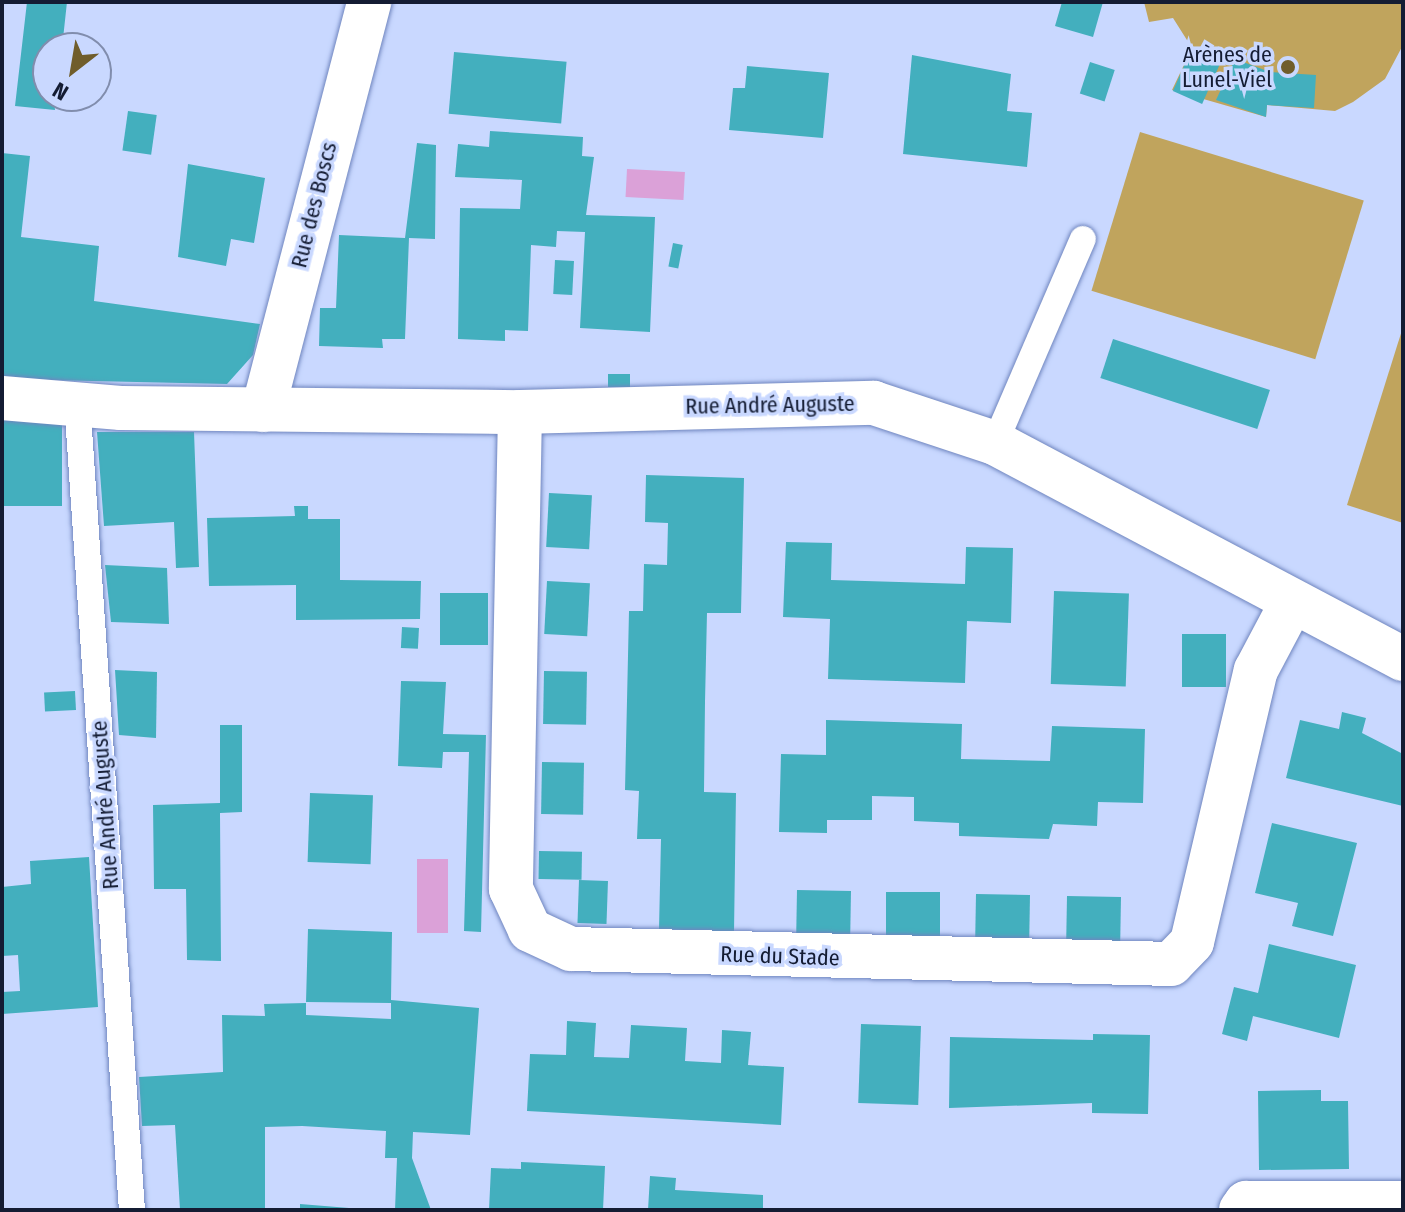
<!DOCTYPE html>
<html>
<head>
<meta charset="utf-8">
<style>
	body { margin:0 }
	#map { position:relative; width:1405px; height:1212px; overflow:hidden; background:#c9d8ff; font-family:"Fira Sans Condensed",sans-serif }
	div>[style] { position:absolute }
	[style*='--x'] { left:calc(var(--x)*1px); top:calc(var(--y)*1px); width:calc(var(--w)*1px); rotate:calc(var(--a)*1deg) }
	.green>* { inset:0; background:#c0a45d; transform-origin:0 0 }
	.water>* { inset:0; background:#dba1d8; transform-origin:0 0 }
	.building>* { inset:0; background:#43afbe; transform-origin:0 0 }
	.roads { filter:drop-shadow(0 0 2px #6f85bf) drop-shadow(0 0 2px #6f85bf) }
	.service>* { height:26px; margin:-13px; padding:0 13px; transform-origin:13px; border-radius:13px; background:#fff }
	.minor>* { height:44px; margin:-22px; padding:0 22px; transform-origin:22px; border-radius:22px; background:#fff }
	.dots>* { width:22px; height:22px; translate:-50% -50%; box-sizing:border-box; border:4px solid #c9d8ff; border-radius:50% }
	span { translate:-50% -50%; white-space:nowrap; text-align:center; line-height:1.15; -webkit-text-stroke:7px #c9d8ff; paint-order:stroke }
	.poi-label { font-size:22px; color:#141c33 }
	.right { translate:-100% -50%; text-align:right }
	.street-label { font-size:22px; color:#141c33 }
	.frame { position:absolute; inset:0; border:4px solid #141c33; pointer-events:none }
	.north { position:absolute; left:32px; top:32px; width:80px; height:80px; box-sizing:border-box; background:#c9d8ff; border:2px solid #818dad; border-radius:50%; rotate:211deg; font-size:22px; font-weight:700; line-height:32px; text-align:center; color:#141c33 }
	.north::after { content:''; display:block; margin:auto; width:28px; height:36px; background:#705d2b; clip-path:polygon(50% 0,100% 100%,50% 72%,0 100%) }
</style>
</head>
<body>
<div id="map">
	<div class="green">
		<div style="clip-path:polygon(1144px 2px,1403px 2px,1403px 45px,1385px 79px,1353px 102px,1335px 111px,1267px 105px,1266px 117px,1172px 90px,1192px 48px,1173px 18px,1149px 22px)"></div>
		<div style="left:1140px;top:132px;width:234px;height:166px;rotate:17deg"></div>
		<div style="clip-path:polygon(1403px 327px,1403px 523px,1347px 505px)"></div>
	</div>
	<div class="water">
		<div style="left:627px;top:169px;width:58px;height:28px;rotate:3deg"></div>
		<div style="left:417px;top:859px;width:31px;height:74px"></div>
	</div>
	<div class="building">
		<div style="clip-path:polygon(27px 2px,67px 2px,62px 48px,48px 48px,55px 110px,15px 106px)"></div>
		<div style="clip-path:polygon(1062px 2px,1103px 2px,1093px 37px,1055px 26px)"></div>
		<div style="left:1192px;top:48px;width:32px;height:47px;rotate:24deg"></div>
		<div style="left:454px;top:52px;width:113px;height:62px;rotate:5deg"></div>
		<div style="clip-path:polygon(912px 55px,1011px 74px,1007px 111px,1032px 113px,1027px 167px,903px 154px)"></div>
		<div style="clip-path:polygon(1235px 59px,1270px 72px,1316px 75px,1314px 108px,1267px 105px,1266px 117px,1216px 100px)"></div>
		<div style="left:1090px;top:62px;width:26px;height:33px;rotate:18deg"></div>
		<div style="clip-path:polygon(747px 66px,829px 73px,823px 138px,729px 130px,733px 88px,745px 88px)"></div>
		<div style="left:128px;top:111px;width:29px;height:40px;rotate:8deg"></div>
		<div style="clip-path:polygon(490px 131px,583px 137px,582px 156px,594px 157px,586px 215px,655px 217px,650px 332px,580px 328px,585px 232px,557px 231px,556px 247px,531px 245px,528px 331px,505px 330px,505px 341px,458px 339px,460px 208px,520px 209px,522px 180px,455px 177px,458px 144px,489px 147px)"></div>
		<div style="clip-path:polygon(417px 143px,436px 145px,435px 239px,409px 238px,405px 339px,382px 339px,383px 348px,319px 346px,320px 308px,336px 308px,339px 235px,405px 238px)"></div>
		<div style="clip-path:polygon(2px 153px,30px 156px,21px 237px,99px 246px,94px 301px,260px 324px,253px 355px,227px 384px,2px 379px)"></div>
		<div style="clip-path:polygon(188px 164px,265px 178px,254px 243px,231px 239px,226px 266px,178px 257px)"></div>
		<div style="left:673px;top:243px;width:10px;height:24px;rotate:11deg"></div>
		<div style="left:555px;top:260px;width:19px;height:34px;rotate:3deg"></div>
		<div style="left:1113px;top:339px;width:165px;height:41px;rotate:18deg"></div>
		<div style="left:608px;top:374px;width:22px;height:13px"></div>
		<div style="left:2px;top:416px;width:60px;height:90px"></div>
		<div style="clip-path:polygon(97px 432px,194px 432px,199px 567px,176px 568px,174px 522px,104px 526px)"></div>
		<div style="clip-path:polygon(646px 475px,744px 478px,741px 613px,707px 613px,705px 702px,704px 792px,736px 793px,734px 932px,659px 929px,661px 839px,637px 839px,639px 791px,625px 790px,629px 611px,643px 611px,644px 564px,667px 565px,668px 523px,645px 522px)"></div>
		<div style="left:549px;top:493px;width:43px;height:54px;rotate:3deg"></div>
		<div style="clip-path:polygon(294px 506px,308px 506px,308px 519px,340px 519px,340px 580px,421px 581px,420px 619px,296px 620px,296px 585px,209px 586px,207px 518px,295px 516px)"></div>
		<div style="clip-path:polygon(786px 542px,832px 543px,831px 580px,899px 582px,965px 584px,966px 547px,1013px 548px,1011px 623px,967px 621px,965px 683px,828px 679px,830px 619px,783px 617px)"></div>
		<div style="clip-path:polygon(105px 565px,167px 568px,169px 624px,111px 622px)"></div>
		<div style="left:547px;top:581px;width:43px;height:53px;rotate:3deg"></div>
		<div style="left:1054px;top:591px;width:75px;height:93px;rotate:2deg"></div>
		<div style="left:440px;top:593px;width:48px;height:52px"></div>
		<div style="left:402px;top:627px;width:17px;height:21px;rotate:3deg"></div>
		<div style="left:1182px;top:634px;width:44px;height:53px"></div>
		<div style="clip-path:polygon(115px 670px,157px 672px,156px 738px,119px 735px)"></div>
		<div style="left:544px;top:671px;width:43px;height:53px;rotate:1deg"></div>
		<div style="clip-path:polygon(401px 681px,446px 682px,443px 734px,486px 735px,481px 932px,464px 931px,469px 752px,443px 752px,442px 768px,398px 766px)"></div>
		<div style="left:75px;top:691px;width:19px;height:31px;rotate:87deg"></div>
		<div style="clip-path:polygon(1342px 712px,1366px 718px,1362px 733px,1403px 754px,1403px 806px,1286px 778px,1300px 720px,1339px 729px)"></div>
		<div style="clip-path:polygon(826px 720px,962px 724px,961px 759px,1050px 761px,1052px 726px,1145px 729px,1143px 803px,1098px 802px,1097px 826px,1053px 824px,1049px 839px,959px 836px,959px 823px,914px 821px,914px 797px,872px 796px,872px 820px,827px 820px,827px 833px,779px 832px,781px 754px,826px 755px)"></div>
		<div style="clip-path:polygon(220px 725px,242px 725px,242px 812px,220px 813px,221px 961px,187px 960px,186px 889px,154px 889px,153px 805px,220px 803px)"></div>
		<div style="left:542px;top:762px;width:42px;height:52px;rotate:1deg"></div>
		<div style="left:310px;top:793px;width:63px;height:69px;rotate:2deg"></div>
		<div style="clip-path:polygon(1272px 823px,1357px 843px,1333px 936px,1292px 926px,1298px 903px,1255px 893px)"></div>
		<div style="left:539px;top:851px;width:43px;height:28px;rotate:1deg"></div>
		<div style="clip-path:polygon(89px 857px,98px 1007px,2px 1014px,2px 992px,20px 991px,18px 955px,2px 956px,2px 887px,31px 884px,30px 861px)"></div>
		<div style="left:579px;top:880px;width:29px;height:43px;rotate:2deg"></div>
		<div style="left:797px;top:890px;width:54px;height:44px;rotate:1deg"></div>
		<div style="left:886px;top:892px;width:54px;height:44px"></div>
		<div style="left:976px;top:894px;width:54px;height:44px;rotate:1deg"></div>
		<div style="left:1067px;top:896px;width:54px;height:44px;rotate:1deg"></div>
		<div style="clip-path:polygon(308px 929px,392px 932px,391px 1000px,479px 1008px,470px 1135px,413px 1132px,412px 1158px,431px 1210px,395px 1210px,397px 1158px,385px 1158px,386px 1131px,302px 1126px,265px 1127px,265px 1210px,180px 1210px,175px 1125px,142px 1126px,139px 1077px,223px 1072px,222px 1015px,265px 1016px,264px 1004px,306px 1003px,306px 1015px,391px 1019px,391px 1003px,306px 1002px)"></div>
		<div style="clip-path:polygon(1269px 944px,1356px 965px,1339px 1038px,1253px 1016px,1247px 1041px,1222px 1034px,1234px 987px,1258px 993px)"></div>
		<div style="clip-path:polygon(567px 1021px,596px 1023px,594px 1057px,629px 1058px,631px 1025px,687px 1028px,685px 1061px,721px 1063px,722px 1030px,751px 1032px,748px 1065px,784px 1067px,781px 1125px,527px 1111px,530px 1054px,566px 1055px)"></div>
		<div style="left:861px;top:1024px;width:60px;height:79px;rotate:2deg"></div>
		<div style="clip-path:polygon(1093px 1034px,1150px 1035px,1148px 1114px,1092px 1113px,1092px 1103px,949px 1108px,950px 1037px,1093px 1040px)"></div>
		<div style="clip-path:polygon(1321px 1090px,1321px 1101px,1348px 1101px,1349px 1169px,1259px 1170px,1258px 1091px)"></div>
		<div style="clip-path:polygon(521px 1162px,605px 1166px,603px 1210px,489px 1210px,491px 1168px,521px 1169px)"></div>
		<div style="clip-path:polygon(650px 1176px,676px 1178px,675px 1190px,763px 1195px,763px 1210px,648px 1210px)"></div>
		<div style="clip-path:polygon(300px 1204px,349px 1208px,349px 1210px,300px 1210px)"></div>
	</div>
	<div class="roads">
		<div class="service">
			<div style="--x:77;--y:400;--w:812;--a:86.12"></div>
			<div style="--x:995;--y:443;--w:222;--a:-66.7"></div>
		</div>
		<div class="minor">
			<div style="--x:2;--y:398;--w:119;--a:4.8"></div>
			<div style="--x:121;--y:408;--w:399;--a:0.6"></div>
			<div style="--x:520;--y:412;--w:354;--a:-1.5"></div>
			<div style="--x:874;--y:403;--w:127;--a:18.3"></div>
			<div style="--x:995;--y:443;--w:462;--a:27.9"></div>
			<div style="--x:263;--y:410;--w:422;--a:-75.4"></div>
			<div style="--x:520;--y:412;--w:477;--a:91.1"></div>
			<div style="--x:511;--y:889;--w:45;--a:65.1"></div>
			<div style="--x:530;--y:930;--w:45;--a:24.9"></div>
			<div style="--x:571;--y:949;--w:600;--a:1.43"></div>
			<div style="--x:1171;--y:964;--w:30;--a:-46"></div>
			<div style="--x:1192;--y:942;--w:279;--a:-76.8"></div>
			<div style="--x:1256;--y:670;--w:75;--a:-62.1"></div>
			<div style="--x:1241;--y:1210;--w:9;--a:-54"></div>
			<div style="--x:1246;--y:1203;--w:157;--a:0"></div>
		</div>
	</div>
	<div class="dots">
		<div style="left:1288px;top:67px;background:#705d2b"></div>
	</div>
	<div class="poi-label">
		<span class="right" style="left:1272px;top:67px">Arènes de<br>Lunel-Viel</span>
	</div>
	<div class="street-label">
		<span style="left:314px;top:205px;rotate:-76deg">Rue des Boscs</span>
		<span style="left:770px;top:405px;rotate:-1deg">Rue André Auguste</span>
		<span style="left:105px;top:805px;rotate:-94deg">Rue André Auguste</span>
		<span style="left:780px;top:956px;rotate:2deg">Rue du Stade</span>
	</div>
	<div class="frame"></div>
	<div class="north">N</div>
</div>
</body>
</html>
